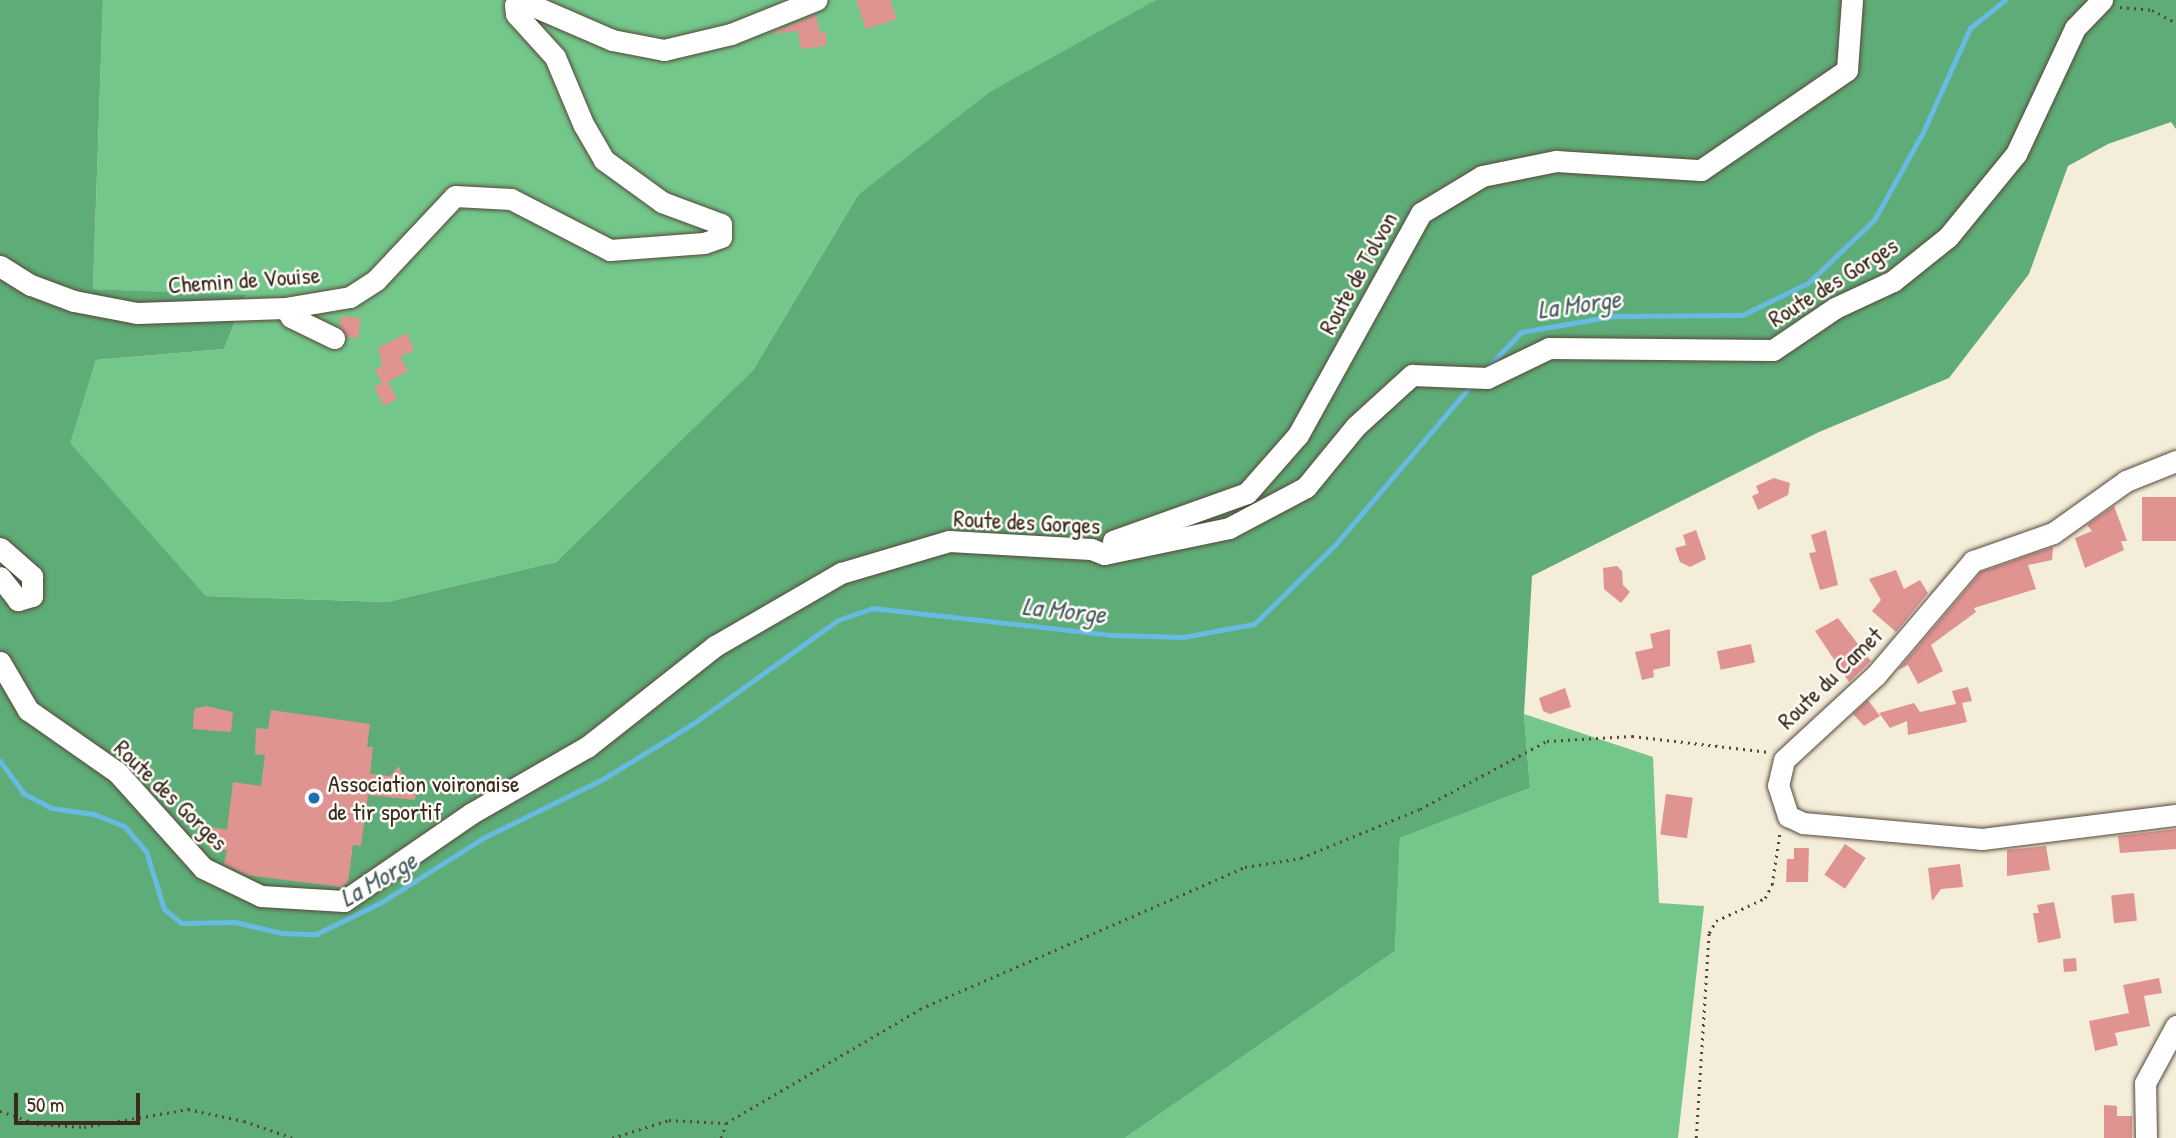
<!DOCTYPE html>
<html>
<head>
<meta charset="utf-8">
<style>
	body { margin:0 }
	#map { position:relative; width:2176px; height:1138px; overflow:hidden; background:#f4edd9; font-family:"Patrick Hand",sans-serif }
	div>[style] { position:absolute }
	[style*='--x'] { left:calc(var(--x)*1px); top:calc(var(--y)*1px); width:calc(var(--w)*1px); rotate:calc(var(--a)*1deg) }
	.green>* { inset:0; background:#73c78b }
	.forest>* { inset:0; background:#5eac77 }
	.stream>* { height:5px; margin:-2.5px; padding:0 2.5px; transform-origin:2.5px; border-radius:2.5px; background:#67bbe3 }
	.building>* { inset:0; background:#df9492; transform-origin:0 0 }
	.path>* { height:2.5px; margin-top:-1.25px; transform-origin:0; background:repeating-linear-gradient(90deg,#57473a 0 2px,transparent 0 7px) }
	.roads { filter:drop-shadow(0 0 2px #57473a) drop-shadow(0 0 2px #57473a) }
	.minor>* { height:21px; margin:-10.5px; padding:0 10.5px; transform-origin:10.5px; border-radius:10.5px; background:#fff }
	.dots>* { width:19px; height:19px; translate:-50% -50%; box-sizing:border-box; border:4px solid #fdfcf7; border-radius:50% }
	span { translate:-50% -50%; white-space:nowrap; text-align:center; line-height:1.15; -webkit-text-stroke:5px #fdfcf7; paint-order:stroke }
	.street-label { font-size:24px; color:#3b2a1e }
	.poi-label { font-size:24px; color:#3b2a1e }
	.left { translate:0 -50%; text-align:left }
	.water-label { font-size:26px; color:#4a5d63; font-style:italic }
	.scale { position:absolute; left:14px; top:1093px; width:126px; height:32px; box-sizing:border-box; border:4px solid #3b2a1e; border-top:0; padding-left:9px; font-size:21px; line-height:24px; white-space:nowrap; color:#3b2a1e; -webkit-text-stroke:5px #fdfcf7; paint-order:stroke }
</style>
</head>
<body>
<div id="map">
	<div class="green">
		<div style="clip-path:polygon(103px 0,1156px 0,858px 195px,753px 370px,556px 562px,387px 602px,206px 596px,69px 443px,96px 360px,224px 349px,246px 296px,93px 289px)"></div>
		<div style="clip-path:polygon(1524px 714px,1653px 757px,1659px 903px,1704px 906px,1678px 1138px,1125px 1138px,1395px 951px,1400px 838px,1530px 788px)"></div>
	</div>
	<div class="forest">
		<div style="clip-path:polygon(0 0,103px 0,93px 289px,246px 295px,224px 349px,96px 360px,70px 443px,206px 596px,387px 602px,556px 562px,753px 370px,858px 195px,990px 92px,1156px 0,2176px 0,2176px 129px,2171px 122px,2108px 144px,2068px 166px,2029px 274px,1949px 378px,1819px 432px,1532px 576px,1524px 714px,1530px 788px,1400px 838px,1395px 951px,1125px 1138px,0 1138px)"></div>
	</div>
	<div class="stream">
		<div style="--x:1487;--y:368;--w:50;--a:-46.6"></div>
		<div style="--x:1521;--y:332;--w:94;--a:-9.8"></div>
		<div style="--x:1614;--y:316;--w:128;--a:-0.4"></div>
		<div style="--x:1742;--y:315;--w:73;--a:-25.9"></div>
		<div style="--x:1808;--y:283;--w:91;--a:-43.7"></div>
		<div style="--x:1874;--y:220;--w:101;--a:-60.9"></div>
		<div style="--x:1923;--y:132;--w:114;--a:-65.7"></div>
		<div style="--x:1970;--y:28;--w:45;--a:-38.7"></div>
		<div style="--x:0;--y:761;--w:39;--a:54"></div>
		<div style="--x:23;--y:793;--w:32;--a:28"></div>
		<div style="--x:51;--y:808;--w:43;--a:7.9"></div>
		<div style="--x:94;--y:814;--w:32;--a:22"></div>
		<div style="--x:124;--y:826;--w:33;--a:49"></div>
		<div style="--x:146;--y:851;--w:61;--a:72.8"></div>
		<div style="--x:164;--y:909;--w:22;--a:39"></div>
		<div style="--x:181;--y:923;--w:54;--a:-1.1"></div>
		<div style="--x:235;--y:922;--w:48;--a:13.2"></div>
		<div style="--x:282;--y:933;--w:34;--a:2"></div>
		<div style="--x:316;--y:934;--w:71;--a:-25.8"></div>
		<div style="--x:380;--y:903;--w:124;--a:-32.2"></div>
		<div style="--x:485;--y:837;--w:131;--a:-26.2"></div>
		<div style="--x:603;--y:779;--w:107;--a:-31.6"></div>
		<div style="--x:694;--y:723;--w:177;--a:-35.6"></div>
		<div style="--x:838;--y:620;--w:36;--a:-19"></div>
		<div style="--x:872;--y:608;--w:241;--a:6.4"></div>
		<div style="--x:1111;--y:635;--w:72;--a:1.6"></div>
		<div style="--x:1183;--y:637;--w:72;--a:-10.4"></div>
		<div style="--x:1254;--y:624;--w:113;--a:-44.3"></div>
		<div style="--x:1335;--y:545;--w:213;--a:-49.6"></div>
	</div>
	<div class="building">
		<div style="clip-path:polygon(856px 0,890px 0,897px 19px,866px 29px)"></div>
		<div style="clip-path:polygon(816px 15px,820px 33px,826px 32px,826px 46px,801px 49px,798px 31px,768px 34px)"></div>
		<div style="clip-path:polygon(341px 316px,360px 318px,359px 338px,347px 337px,340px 326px)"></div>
		<div style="clip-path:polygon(407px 333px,414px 350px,400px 357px,408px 371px,388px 382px,397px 399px,384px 406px,374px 387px,382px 383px,375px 370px,382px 366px,378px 348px)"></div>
		<div style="clip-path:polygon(1774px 478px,1790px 483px,1788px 495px,1758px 510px,1752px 496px,1759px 493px,1756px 486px)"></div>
		<div style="left:2176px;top:497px;width:44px;height:34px;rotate:90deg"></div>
		<div style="clip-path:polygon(2114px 506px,2127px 541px,2121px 541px,2124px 550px,2085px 568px,2075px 538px,2092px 531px,2087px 525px)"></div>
		<div style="clip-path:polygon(1696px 530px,1706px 559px,1690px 567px,1680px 562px,1675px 548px,1686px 545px,1683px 535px)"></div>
		<div style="clip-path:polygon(1826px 530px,1838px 585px,1820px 590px,1809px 553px,1816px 552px,1811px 535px)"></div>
		<div style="clip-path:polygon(2053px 547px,2052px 560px,2028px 565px,2036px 589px,1974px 608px,1976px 612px,1931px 645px,1943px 671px,1918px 684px,1908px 665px,1898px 670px,1981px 572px)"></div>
		<div style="clip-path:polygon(1617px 566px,1622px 571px,1623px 585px,1630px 592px,1621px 603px,1604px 589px,1603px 568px)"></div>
		<div style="clip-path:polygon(1896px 570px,1904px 589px,1920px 580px,1928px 593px,1896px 632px,1872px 611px,1881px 600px,1869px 579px)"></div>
		<div style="clip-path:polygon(1838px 618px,1871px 661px,1849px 682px,1815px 631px)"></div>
		<div style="clip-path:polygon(1670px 629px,1670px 666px,1653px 670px,1654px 677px,1642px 680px,1635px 652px,1653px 648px,1650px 634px)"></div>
		<div style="left:1751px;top:644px;width:19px;height:35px;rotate:78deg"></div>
		<div style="clip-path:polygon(1968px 687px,1972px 701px,1962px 703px,1967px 722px,1908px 735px,1907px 721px,1890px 728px,1879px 713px,1914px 703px,1920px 712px,1956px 704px,1952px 691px)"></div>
		<div style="clip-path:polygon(1565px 688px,1571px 707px,1550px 714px,1543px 711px,1539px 698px)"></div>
		<div style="clip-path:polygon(1868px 700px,1880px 716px,1864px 726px,1853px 714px)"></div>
		<div style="clip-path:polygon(206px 706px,233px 712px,231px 732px,193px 729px,194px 709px)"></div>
		<div style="clip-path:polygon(271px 710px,370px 724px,367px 747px,373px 747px,370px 774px,390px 776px,399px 766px,403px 778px,418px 780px,415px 800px,368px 795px,361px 846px,353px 845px,348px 882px,341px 887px,247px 875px,224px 864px,227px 850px,209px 848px,211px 827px,227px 830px,233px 782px,261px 786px,265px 755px,255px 754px,256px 728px,268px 729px)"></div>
		<div style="left:1666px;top:794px;width:27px;height:41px;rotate:8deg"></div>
		<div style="clip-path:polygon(2176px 829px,2176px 849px,2120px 853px,2118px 836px)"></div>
		<div style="left:1845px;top:844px;width:25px;height:37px;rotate:34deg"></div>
		<div style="clip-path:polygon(2046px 846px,2050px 870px,2007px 876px,2007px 850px)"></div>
		<div style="clip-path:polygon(1794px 848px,1809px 848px,1808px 882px,1786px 882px,1787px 859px,1794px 859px)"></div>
		<div style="clip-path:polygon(1960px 864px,1963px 887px,1941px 889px,1932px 901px,1928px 868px)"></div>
		<div style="left:2134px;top:893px;width:28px;height:23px;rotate:84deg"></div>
		<div style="clip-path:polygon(2054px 902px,2061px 938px,2038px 943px,2033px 913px,2039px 913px,2037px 905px)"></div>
		<div style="left:2076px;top:958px;width:13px;height:13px;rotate:86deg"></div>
		<div style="clip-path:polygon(2159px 978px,2162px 993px,2144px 996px,2150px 1026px,2115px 1033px,2118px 1045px,2095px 1051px,2089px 1021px,2129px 1013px,2123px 985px)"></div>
		<div style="clip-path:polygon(2104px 1105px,2117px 1106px,2117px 1116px,2132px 1116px,2132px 1138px,2104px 1138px)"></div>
	</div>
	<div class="path">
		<div style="--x:2120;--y:7;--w:32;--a:5"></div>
		<div style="--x:2152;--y:10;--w:27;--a:28"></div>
		<div style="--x:0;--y:1111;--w:39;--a:19"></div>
		<div style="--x:37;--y:1124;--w:47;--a:3.7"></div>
		<div style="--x:84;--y:1127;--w:106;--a:-9.8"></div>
		<div style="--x:188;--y:1109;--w:57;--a:12.1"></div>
		<div style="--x:244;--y:1121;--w:52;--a:19.1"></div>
		<div style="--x:612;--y:1138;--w:60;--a:-17.5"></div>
		<div style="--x:669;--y:1120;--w:56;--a:3.1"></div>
		<div style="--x:721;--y:1138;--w:16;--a:-72"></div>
		<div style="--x:726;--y:1123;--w:225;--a:-30.4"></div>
		<div style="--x:920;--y:1009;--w:355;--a:-23.6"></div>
		<div style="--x:1245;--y:867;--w:57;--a:-9.1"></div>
		<div style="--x:1301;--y:858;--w:129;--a:-22.4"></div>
		<div style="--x:1420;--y:809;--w:144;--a:-28.2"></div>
		<div style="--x:1547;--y:741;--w:85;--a:-3.4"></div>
		<div style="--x:1632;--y:736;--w:138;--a:6.7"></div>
		<div style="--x:1696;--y:1138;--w:205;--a:-86.4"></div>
		<div style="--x:1709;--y:933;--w:14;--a:-60"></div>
		<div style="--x:1716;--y:921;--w:54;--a:-25.1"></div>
		<div style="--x:1765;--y:898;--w:15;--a:-62"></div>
		<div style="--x:1772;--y:885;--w:55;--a:-81.6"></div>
	</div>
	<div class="roads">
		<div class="minor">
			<div style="--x:0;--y:266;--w:36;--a:32"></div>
			<div style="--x:31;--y:285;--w:46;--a:20.4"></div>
			<div style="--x:74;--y:301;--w:64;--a:10.8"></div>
			<div style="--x:137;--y:313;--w:148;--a:-1.9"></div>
			<div style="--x:285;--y:308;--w:66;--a:-9.6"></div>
			<div style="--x:350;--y:297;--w:31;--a:-33"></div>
			<div style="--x:376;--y:280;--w:115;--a:-46.8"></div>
			<div style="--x:455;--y:196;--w:56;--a:3.1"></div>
			<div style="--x:511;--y:199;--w:111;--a:27.3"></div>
			<div style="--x:610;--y:250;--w:94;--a:-4.3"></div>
			<div style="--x:704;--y:243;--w:18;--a:-19"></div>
			<div style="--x:721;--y:237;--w:13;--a:-90"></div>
			<div style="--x:721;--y:224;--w:63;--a:-159.6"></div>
			<div style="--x:662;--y:202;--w:72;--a:-144.1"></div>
			<div style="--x:604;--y:160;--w:39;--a:-120"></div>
			<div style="--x:584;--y:126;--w:75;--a:-112.8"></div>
			<div style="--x:555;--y:57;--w:58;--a:-132.2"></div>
			<div style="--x:516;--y:14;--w:9;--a:-96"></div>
			<div style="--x:515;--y:5;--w:8;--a:-30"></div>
			<div style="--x:522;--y:1;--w:98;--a:23.4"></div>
			<div style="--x:612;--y:40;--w:53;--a:10.9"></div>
			<div style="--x:664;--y:50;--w:69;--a:-13.4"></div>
			<div style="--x:731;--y:34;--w:92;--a:-21.8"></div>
			<div style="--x:285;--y:308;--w:11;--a:56"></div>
			<div style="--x:291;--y:317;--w:48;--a:26"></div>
			<div style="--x:2176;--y:461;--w:54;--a:158.2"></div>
			<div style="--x:2126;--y:481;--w:90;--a:144.5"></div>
			<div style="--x:2053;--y:533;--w:85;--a:160.7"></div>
			<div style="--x:1973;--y:561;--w:150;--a:130.4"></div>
			<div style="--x:1876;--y:675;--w:125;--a:137.3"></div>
			<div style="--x:1784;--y:760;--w:26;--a:103"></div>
			<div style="--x:1778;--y:785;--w:33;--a:72"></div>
			<div style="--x:1788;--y:816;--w:17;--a:25"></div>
			<div style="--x:1803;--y:823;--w:180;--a:5.1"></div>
			<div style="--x:1982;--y:839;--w:195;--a:-7.1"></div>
			<div style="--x:1113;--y:541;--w:142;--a:-19.7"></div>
			<div style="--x:1247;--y:493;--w:77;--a:-48.7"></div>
			<div style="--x:1298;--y:435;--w:254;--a:-61"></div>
			<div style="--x:1421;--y:213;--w:71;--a:-31.2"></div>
			<div style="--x:1482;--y:176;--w:76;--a:-11.5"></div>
			<div style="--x:1556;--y:161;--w:145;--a:3.6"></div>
			<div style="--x:1701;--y:170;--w:177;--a:-34.4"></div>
			<div style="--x:1847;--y:70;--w:70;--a:-85.9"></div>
			<div style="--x:0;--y:548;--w:43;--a:41.2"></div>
			<div style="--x:32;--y:576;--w:20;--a:90"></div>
			<div style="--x:32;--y:596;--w:15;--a:164"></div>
			<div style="--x:18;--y:600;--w:29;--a:-128"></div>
			<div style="--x:0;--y:662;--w:56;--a:59.7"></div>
			<div style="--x:28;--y:710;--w:108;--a:34.9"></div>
			<div style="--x:117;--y:772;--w:129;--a:48.1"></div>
			<div style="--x:203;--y:868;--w:64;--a:25.8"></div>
			<div style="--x:261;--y:896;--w:83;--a:3.4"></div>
			<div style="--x:344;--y:901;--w:155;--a:-34.5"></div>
			<div style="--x:472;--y:813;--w:133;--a:-29.9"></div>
			<div style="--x:587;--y:747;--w:163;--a:-38.3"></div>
			<div style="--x:715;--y:646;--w:146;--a:-30.1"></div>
			<div style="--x:841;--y:573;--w:113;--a:-16.5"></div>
			<div style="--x:949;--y:541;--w:142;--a:3.2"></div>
			<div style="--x:1091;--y:549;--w:14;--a:21"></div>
			<div style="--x:1104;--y:554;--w:128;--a:-11.7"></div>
			<div style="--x:1229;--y:528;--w:87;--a:-28"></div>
			<div style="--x:1306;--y:487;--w:79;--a:-50.7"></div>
			<div style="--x:1356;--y:426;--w:76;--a:-42.3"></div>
			<div style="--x:1412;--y:375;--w:75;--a:2.3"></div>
			<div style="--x:1487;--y:378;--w:69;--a:-25.8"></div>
			<div style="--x:1549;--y:348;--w:224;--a:0.5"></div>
			<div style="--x:1773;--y:350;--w:75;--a:-34.1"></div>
			<div style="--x:1835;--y:308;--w:64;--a:-25"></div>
			<div style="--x:1893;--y:281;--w:70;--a:-38.7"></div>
			<div style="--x:1948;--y:237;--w:107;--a:-50.7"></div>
			<div style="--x:2016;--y:154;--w:139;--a:-64.9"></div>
			<div style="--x:2075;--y:28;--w:39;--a:-46"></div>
			<div style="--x:2146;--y:1138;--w:55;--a:-91"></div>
			<div style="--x:2145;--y:1083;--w:65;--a:-61.5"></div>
		</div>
	</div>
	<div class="dots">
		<div style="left:314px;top:798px;background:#1f6fb2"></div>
	</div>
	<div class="street-label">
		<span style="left:1358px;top:273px;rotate:-61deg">Route de Tolvon</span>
		<span style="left:244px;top:280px;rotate:-4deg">Chemin de Vouise</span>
		<span style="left:1833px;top:282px;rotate:-32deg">Route des Gorges</span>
		<span style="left:1027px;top:522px;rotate:3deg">Route des Gorges</span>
		<span style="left:1830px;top:678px;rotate:-44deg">Route du Camet</span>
		<span style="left:171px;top:795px;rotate:44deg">Route des Gorges</span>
	</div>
	<div class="poi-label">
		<span class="left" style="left:328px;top:798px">Association voironaise<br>de tir sportif</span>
	</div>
	<div class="water-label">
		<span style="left:1579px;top:304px;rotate:-8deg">La Morge</span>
		<span style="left:1064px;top:610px;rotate:6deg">La Morge</span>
		<span style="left:378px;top:879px;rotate:-30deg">La Morge</span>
	</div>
	<div class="scale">50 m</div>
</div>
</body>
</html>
